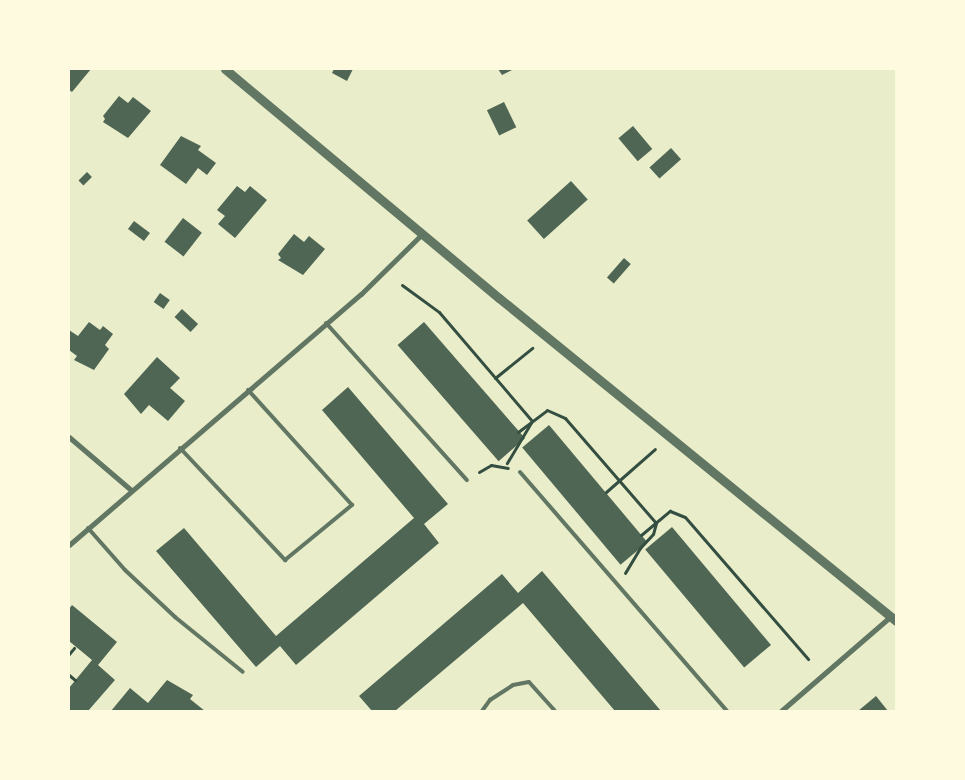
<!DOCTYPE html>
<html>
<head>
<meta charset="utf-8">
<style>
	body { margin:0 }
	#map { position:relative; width:965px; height:780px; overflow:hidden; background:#e9edc9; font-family:"Nunito Sans",sans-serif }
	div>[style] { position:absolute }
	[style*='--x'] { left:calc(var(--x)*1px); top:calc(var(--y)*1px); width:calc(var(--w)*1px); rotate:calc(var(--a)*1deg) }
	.building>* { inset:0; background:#4f6655; transform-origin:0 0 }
	.path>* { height:3px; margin:-1.5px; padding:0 1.5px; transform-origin:1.5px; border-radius:1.5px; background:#344e41 }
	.service>* { height:4px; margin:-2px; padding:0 2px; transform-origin:2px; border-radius:2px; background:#617663 }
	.minor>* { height:5px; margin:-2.5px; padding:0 2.5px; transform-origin:2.5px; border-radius:2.5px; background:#617663 }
	.tertiary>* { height:9px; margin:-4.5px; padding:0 4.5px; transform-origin:4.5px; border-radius:4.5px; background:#617663 }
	span { translate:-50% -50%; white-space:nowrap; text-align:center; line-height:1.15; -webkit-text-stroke:5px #fefae0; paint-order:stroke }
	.frame { position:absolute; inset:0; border:70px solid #fefae0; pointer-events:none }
</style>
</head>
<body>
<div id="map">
	<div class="building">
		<div style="clip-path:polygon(69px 69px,91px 69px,72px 92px,69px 90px)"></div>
		<div style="clip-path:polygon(334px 69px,353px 69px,347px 81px,332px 73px)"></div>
		<div style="clip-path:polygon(498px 69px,514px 69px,502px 75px)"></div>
		<div style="clip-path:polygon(119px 96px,128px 103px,133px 97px,151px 111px,128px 138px,103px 122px,105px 119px,103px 116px)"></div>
		<div style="left:504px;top:102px;width:28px;height:19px;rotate:64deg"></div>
		<div style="left:633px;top:126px;width:30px;height:19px;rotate:50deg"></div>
		<div style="clip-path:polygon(181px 136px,201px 146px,198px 150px,216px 163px,207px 175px,198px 168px,186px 184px,160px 165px)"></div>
		<div style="left:671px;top:148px;width:15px;height:29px;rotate:48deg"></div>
		<div style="left:87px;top:172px;width:7px;height:12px;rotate:45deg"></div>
		<div style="left:571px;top:181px;width:25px;height:59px;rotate:48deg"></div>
		<div style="clip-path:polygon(237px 186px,245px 192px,250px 186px,267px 200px,235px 238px,218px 224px,225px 216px,217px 210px)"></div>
		<div style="left:183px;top:218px;width:24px;height:30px;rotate:38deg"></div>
		<div style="left:134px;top:221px;width:20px;height:10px;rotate:37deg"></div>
		<div style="clip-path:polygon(294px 234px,304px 242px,309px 236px,325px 249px,303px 275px,278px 260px,281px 258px,278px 254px)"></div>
		<div style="left:624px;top:258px;width:9px;height:26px;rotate:41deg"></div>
		<div style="left:160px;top:293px;width:12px;height:11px;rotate:35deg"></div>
		<div style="left:182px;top:309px;width:22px;height:11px;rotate:43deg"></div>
		<div style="clip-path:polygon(89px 322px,100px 330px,103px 326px,113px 334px,105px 345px,109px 349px,94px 370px,74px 360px,77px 356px,69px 350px,69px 330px,78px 336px)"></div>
		<div style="left:424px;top:322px;width:154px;height:35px;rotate:49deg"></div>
		<div style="clip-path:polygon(157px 357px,180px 378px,170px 388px,185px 401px,168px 421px,149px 405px,141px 414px,124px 394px)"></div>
		<div style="clip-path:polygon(348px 387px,448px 504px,424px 524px,439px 543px,296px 665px,280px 646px,256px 667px,156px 551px,184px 528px,276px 636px,414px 518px,322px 410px)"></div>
		<div style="left:549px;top:425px;width:153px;height:35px;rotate:50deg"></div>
		<div style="left:672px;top:527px;width:154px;height:35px;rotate:50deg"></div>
		<div style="clip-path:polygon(542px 571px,661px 711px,615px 711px,523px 603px,395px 711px,372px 711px,359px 696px,502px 574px,518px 593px)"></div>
		<div style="clip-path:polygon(72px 605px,117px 642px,98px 665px,115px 680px,88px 711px,69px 711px,69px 688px,92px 660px,69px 641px,69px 609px)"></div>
		<div style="clip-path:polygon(167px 680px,193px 695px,190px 699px,205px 711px,111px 711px,130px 688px,148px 703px)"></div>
		<div style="clip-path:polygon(876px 696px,888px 711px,858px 711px)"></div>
	</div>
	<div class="path">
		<div style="--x:402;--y:285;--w:46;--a:36.1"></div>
		<div style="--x:439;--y:312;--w:143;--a:49.5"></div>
		<div style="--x:532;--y:421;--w:49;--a:120.8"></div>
		<div style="--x:495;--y:378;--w:48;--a:-39"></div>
		<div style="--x:518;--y:432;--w:36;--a:-37"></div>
		<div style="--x:547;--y:410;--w:20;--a:24"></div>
		<div style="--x:565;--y:418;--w:139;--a:49.1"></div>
		<div style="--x:656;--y:523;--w:11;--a:105"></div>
		<div style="--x:653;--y:534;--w:19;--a:133"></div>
		<div style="--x:640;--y:548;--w:29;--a:121"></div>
		<div style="--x:479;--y:472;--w:14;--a:-30"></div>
		<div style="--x:491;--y:465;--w:17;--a:10"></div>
		<div style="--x:606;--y:492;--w:65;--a:-41.3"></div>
		<div style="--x:641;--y:535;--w:38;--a:-40"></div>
		<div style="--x:670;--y:511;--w:16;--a:22"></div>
		<div style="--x:685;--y:517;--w:188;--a:49.1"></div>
		<div style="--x:69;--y:654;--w:8;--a:-50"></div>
		<div style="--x:69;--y:675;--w:8;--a:40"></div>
	</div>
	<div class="service">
		<div style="--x:326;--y:323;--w:211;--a:48.1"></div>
		<div style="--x:180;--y:448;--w:154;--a:46.8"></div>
		<div style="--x:285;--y:560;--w:87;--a:-39.4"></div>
		<div style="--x:352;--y:505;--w:155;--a:-132.1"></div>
		<div style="--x:520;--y:472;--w:316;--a:49.1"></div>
		<div style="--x:88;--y:528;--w:56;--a:48.6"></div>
		<div style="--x:125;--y:570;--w:69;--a:43.2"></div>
		<div style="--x:175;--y:617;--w:87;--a:39"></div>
		<div style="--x:482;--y:711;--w:14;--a:-54"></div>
		<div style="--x:490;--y:700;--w:27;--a:-33"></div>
		<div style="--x:513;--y:685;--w:16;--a:-11"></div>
		<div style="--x:529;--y:682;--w:39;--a:48"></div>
	</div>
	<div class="minor">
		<div style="--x:69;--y:437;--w:82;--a:40.5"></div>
		<div style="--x:69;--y:545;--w:385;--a:-40.7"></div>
		<div style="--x:361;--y:294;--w:87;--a:-44.5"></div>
		<div style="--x:781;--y:711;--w:145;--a:-40.8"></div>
	</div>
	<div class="tertiary">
		<div style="--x:225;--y:69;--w:357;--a:39.9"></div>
		<div style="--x:499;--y:298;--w:512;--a:39.13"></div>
	</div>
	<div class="frame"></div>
</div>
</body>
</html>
